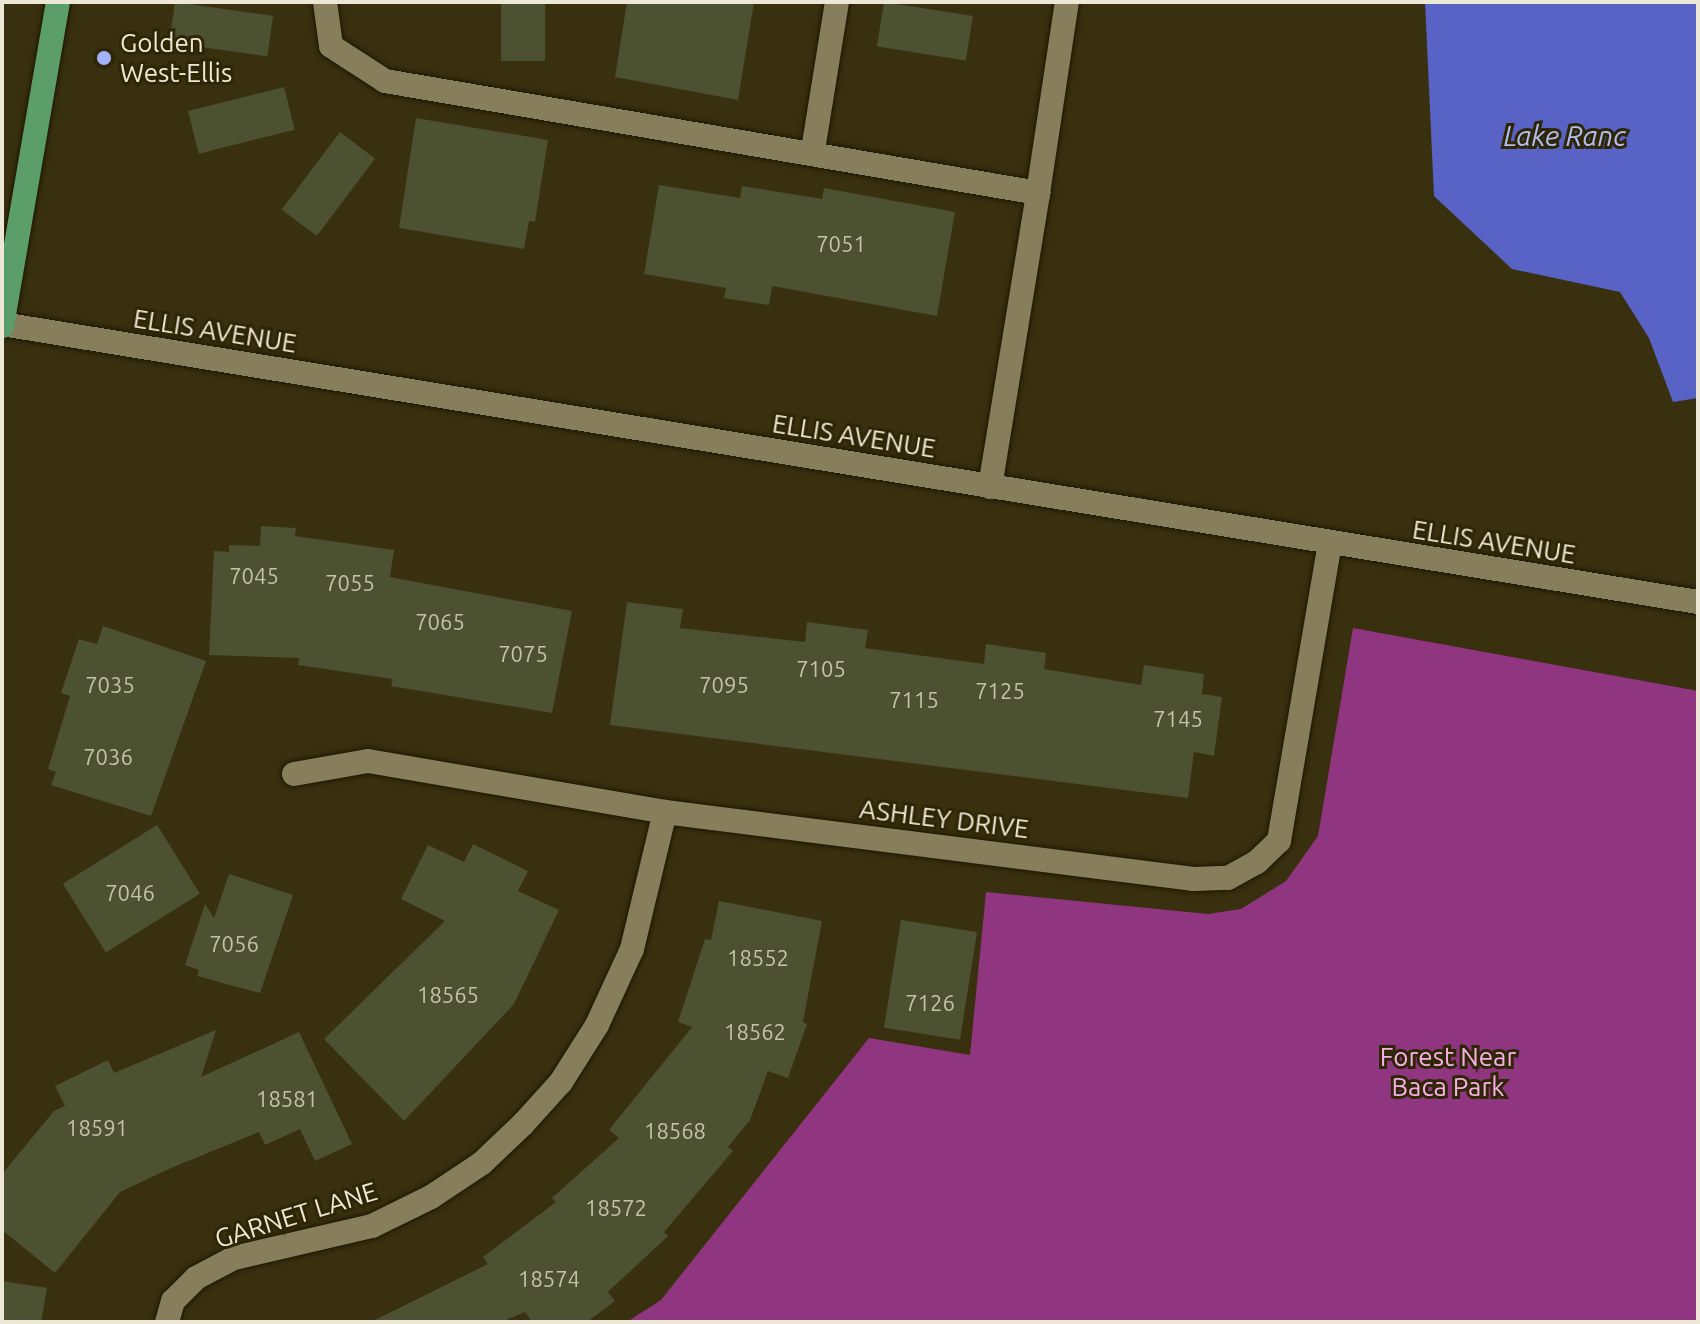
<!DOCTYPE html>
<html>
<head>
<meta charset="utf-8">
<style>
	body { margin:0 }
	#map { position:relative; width:1700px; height:1324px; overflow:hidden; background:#38300f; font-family:Ubuntu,sans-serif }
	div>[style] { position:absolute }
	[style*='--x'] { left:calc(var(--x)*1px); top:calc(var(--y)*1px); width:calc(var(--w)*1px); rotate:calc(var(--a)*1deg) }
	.forest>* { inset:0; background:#903580 }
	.water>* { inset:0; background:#5863c5 }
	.building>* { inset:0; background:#4c5131; transform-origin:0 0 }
	.roads { filter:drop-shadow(0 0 2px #1e1801) drop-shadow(0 0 2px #1e1801) }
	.minor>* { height:24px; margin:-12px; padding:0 12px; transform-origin:12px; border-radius:12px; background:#877e5c }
	.major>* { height:24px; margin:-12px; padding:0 12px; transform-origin:12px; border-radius:12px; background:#5b9e6a }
	.dots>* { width:22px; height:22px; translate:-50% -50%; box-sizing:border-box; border:4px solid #2e2604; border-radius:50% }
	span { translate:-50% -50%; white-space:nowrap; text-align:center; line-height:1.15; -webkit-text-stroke:6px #2e2604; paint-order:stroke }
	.number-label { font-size:22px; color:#c4c2ac }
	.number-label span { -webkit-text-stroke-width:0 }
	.poi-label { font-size:26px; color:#ece8d5 }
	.left { translate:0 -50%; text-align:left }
	.street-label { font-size:26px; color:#ece8d5 }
	.park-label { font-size:26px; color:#f7afe5 }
	.water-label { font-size:28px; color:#b1bcee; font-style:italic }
	.frame { position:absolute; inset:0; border:4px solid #ece8d5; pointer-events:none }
</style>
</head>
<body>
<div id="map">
	<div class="forest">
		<div style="clip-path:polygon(1353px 628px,1698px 691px,1698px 1322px,627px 1322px,661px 1300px,869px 1038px,970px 1055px,986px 892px,1208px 914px,1241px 909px,1286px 881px,1318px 836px)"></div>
	</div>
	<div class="water">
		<div style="clip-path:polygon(1425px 2px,1698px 2px,1698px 398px,1673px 402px,1649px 338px,1620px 292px,1512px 269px,1434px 196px)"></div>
	</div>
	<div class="building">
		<div style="left:175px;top:2px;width:99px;height:41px;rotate:8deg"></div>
		<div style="left:501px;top:2px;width:44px;height:59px"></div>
		<div style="clip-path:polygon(627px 2px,754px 2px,738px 100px,615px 77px)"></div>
		<div style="left:884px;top:2px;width:90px;height:45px;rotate:9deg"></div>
		<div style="left:284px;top:87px;width:44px;height:99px;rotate:76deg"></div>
		<div style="clip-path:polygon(416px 118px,548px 140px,535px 222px,529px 221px,524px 249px,399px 228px)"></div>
		<div style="left:340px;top:132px;width:44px;height:97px;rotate:37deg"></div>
		<div style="clip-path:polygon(659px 185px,740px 198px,742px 186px,822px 199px,824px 188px,955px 212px,937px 316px,772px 286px,769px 305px,724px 298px,726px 288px,644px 274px)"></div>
		<div style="clip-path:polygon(261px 526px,296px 528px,295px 536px,394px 550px,390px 577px,572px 611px,552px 713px,391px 686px,393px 679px,298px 665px,299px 658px,209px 655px,214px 551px,229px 552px,229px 545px,260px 546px)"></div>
		<div style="clip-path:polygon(627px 602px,683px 609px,680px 628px,805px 642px,807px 622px,868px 630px,865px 648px,984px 664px,986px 644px,1046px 653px,1044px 669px,1141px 685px,1144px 665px,1204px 674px,1202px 694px,1222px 697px,1214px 756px,1194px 752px,1188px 798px,610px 725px)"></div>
		<div style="clip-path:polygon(103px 626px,206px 661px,151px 816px,51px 785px,56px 772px,48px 769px,70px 696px,61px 693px,79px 639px,97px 644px)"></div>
		<div style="left:157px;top:825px;width:81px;height:111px;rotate:58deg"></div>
		<div style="clip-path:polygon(473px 844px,528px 871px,518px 891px,559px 910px,514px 1004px,404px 1121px,324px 1039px,445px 921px,401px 899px,428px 845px,464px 862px)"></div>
		<div style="clip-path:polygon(229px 874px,293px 895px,260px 993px,197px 976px,199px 970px,185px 965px,205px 904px,214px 918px)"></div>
		<div style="clip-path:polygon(719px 901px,822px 921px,803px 1022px,807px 1024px,788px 1078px,768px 1071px,750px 1120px,728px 1147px,733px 1151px,664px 1232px,668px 1236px,608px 1292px,615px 1301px,587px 1322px,532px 1322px,525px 1312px,501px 1322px,371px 1322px,488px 1264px,483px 1257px,556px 1202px,552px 1198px,619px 1138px,609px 1130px,692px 1027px,678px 1022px,705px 939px,711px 940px)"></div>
		<div style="left:901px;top:920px;width:77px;height:109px;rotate:9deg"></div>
		<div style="clip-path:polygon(216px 1030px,201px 1077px,299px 1032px,352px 1144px,315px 1161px,300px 1129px,265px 1145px,259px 1132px,171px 1168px,120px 1192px,55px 1273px,2px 1230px,2px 1174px,54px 1111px,65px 1106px,55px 1086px,108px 1060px,114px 1073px)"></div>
		<div style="clip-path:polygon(2px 1281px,47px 1288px,41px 1322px,2px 1322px)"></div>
	</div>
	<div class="roads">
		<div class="minor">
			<div style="--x:325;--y:2;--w:44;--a:82.2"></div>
			<div style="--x:331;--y:46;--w:64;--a:32.9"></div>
			<div style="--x:385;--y:81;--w:663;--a:9.73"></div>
			<div style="--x:1038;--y:193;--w:193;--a:-81.4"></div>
			<div style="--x:813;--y:150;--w:150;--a:-80.8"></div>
			<div style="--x:2;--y:324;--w:1719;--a:9.31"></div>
			<div style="--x:990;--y:487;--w:298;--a:-80.7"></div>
			<div style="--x:294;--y:774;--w:75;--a:-10"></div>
			<div style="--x:368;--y:761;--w:301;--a:9.7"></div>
			<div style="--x:665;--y:812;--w:533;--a:7.22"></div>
			<div style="--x:1194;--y:879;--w:34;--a:-2"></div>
			<div style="--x:1228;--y:878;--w:33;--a:-29"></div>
			<div style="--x:1257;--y:862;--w:30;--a:-44"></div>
			<div style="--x:1279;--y:841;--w:301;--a:-80.3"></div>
			<div style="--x:167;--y:1322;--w:22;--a:-74"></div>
			<div style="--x:173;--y:1301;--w:33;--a:-45"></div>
			<div style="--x:196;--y:1278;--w:43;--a:-27.8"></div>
			<div style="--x:234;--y:1258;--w:142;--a:-13.1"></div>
			<div style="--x:372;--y:1226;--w:66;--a:-26.2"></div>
			<div style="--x:431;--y:1197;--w:61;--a:-33.7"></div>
			<div style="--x:482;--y:1163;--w:57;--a:-43.6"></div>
			<div style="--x:523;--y:1124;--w:57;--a:-47.9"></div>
			<div style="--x:561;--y:1082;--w:67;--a:-57.7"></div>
			<div style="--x:597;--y:1025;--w:84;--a:-65.3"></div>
			<div style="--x:632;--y:949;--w:141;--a:-76.5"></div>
		</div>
		<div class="major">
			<div style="--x:2;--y:326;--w:329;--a:-80.2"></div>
		</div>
	</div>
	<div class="dots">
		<div style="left:104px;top:58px;background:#a4b2fc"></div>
	</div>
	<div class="number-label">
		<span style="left:841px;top:244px">7051</span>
		<span style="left:254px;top:576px">7045</span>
		<span style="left:350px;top:583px">7055</span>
		<span style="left:440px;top:622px">7065</span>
		<span style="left:523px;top:654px">7075</span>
		<span style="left:821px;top:669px">7105</span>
		<span style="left:110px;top:685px">7035</span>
		<span style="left:724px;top:685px">7095</span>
		<span style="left:1000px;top:691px">7125</span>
		<span style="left:914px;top:700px">7115</span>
		<span style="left:1178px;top:719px">7145</span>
		<span style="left:108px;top:757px">7036</span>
		<span style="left:130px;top:893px">7046</span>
		<span style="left:234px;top:944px">7056</span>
		<span style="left:758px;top:958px">18552</span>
		<span style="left:448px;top:995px">18565</span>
		<span style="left:930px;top:1003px">7126</span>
		<span style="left:755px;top:1032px">18562</span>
		<span style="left:287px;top:1099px">18581</span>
		<span style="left:97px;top:1128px">18591</span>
		<span style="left:675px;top:1131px">18568</span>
		<span style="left:616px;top:1208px">18572</span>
		<span style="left:549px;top:1279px">18574</span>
	</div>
	<div class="poi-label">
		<span class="left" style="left:120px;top:58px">Golden<br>West-Ellis</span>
	</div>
	<div class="street-label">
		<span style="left:215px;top:331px;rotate:9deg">ELLIS AVENUE</span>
		<span style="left:854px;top:436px;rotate:9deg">ELLIS AVENUE</span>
		<span style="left:1494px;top:542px;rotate:9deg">ELLIS AVENUE</span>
		<span style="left:944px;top:819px;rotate:7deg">ASHLEY DRIVE</span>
		<span style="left:296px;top:1215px;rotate:-17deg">GARNET LANE</span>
	</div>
	<div class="park-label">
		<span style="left:1448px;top:1072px">Forest Near<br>Baca Park</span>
	</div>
	<div class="water-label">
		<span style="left:1565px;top:136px">Lake Ranc</span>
	</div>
	<div class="frame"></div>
</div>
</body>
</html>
